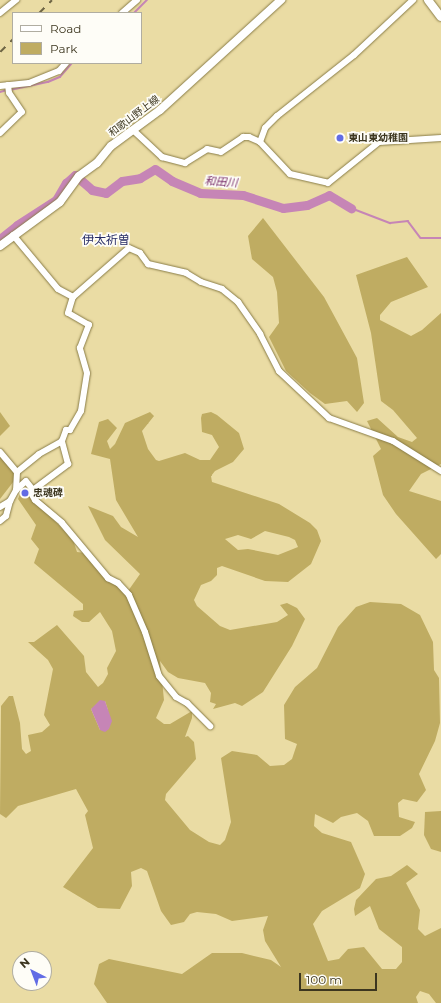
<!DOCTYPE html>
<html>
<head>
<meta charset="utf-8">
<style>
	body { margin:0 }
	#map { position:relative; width:441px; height:1003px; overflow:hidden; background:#eadca4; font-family:Montserrat,"Noto Sans JP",sans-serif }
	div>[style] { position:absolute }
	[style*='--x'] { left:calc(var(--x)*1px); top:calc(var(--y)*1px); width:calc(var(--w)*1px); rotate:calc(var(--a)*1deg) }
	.green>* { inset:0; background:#bfac62 }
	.water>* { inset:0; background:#c685b6 }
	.stream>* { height:1.5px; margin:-0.75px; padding:0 0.75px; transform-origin:0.75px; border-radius:0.75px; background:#c685b6 }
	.river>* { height:9px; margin:-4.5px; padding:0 4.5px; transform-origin:4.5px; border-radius:4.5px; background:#c685b6 }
	.roads { filter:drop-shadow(0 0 1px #897c47) drop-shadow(0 0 1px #897c47) }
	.street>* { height:6px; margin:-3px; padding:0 3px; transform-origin:3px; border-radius:3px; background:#fff }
	.secondary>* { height:8px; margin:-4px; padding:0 4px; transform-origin:4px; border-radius:4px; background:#fff }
	.rail>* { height:1.5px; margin-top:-0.75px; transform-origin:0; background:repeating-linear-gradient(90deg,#6d6444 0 7px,transparent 0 14px) }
	.dots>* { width:11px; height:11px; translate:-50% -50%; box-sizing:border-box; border:2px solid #fefdf7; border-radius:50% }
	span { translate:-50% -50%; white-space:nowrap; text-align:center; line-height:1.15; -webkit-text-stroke:3.5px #fefdf7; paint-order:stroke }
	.street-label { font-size:10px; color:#3c361f }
	.poi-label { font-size:10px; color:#3c361f; font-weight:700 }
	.left { translate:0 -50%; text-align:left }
	.water-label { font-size:11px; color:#752867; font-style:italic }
	.quarter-label { font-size:12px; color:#272c66 }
	.legend { position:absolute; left:12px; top:12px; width:130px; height:52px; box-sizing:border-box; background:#fefdf7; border:1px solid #b0ada1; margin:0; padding:5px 7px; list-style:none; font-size:12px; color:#3c361f }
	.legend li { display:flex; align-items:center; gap:8px; height:20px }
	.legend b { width:20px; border:1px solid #b0ada1 }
	.north { position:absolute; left:12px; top:951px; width:40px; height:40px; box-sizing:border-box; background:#fefdf7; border:1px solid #b0ada1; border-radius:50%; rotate:318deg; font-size:11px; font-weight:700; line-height:16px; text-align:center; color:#3c361f }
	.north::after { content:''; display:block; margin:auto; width:14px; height:18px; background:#626ce5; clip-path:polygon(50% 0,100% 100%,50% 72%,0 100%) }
	.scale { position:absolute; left:299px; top:973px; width:78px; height:18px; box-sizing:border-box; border:2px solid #3c361f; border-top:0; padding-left:5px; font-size:12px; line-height:14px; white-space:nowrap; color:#3c361f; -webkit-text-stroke:3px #fefdf7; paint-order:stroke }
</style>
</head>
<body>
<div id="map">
	<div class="green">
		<div style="clip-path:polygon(263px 218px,324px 297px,357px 358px,364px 403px,357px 412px,347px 401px,325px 404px,310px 393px,286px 371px,269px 337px,279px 323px,277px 292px,273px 277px,252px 259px,248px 236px)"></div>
		<div style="clip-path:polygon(407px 257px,428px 287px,391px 302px,380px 315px,380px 320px,411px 336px,422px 330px,441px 313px,441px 464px,421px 474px,409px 491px,441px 501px,441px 554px,436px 559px,396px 514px,383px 495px,373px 456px,381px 449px,367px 421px,377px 418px,398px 437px,412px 442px,417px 438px,393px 410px,381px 401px,371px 333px,356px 275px)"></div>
		<div style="clip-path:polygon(0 412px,10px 426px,0 436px)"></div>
		<div style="clip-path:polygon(evenodd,150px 412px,154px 416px,142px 431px,148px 449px,156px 460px,159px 461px,185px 453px,200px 460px,210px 460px,219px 447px,212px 435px,202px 432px,201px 418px,202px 414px,211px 412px,217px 415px,239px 433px,244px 449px,233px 462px,215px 471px,211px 476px,212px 482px,279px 504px,310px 523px,317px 530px,321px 541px,311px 564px,288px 582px,265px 581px,222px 566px,217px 568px,217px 575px,211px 581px,201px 585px,194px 600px,197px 606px,220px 626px,230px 630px,277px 622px,288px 615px,280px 605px,287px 603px,297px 608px,305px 619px,292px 646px,263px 692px,242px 706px,235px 703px,213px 709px,216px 704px,210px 702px,211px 693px,205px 683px,178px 678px,168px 672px,160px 661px,164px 700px,156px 718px,164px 724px,170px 724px,192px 711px,192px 718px,185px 737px,188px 736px,194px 742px,196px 759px,166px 794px,165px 800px,190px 830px,209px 842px,220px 845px,225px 840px,231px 822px,221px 758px,232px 751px,257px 755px,270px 766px,284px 765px,292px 759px,297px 744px,285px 739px,284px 705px,295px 687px,317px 668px,338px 627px,356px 607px,370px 602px,401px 604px,420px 615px,433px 642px,434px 670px,439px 678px,440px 723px,435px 741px,419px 774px,426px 790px,417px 802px,403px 799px,398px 803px,399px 817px,415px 822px,412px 828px,400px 836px,374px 836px,368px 821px,357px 813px,341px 817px,333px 823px,315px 814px,314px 826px,322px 833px,351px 842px,365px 874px,360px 888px,322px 911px,313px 924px,328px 961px,339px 959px,348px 949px,364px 947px,382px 969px,396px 969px,402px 962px,402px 947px,379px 929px,370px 906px,355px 916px,354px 909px,356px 900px,376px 879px,391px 876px,407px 865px,418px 874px,406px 883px,420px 910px,418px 929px,425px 936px,441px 928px,441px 1003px,436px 1003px,429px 994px,420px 991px,416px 997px,418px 1003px,107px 1003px,94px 984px,99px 964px,109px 959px,182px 974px,212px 953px,242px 953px,271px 960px,281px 967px,265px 941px,263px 930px,268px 916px,232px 921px,216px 914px,197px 912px,190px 914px,184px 922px,171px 925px,161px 911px,147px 871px,141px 868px,131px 872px,132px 886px,120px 909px,98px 908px,63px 887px,93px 848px,85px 815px,88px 811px,76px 789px,18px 806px,6px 818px,0 814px,1px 706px,9px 696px,13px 696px,20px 723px,22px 749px,26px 754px,31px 751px,28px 735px,42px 732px,50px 725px,44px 715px,53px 669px,48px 660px,28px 642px,34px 642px,57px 625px,84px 656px,86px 672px,98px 687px,103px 683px,108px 674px,107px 668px,116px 651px,112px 631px,100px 612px,89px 622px,82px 622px,73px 616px,74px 611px,83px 610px,83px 604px,34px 563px,39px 549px,31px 539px,36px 525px,18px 499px,21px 491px,28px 490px,49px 507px,54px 520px,73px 540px,77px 552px,85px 553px,128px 591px,140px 574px,105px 540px,88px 506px,113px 516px,121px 527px,138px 537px,116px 500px,110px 459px,91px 454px,99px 422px,108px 419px,117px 428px,107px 441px,110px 449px,115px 444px,125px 423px,150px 412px,265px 531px,289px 537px,295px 540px,298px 547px,278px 555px,248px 549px,238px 550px,225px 539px,238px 535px,251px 539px,265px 531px,150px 412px,105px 701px,108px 710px,100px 730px,91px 709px,105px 701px)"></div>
		<div style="clip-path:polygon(0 455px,17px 477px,0 499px)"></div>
		<div style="clip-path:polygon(441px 811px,441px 852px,431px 849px,424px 835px,425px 812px)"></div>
	</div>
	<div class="water">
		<div style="clip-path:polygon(100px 700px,105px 701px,112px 721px,109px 729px,105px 732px,100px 730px,91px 709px)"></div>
	</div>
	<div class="stream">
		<div style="--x:134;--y:13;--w:18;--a:-45"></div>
		<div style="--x:10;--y:90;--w:39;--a:-12"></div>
		<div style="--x:48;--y:82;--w:13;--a:-23"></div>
		<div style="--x:60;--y:77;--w:18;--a:-49"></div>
		<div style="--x:0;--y:92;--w:7;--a:-16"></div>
		<div style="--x:351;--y:208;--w:42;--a:21"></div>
		<div style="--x:390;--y:223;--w:18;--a:-6"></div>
		<div style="--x:408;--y:221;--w:21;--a:53"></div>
		<div style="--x:421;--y:238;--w:20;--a:0"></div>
	</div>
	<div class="river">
		<div style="--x:0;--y:239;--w:22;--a:-39"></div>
		<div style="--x:17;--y:225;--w:46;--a:-32.7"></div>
		<div style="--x:56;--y:200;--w:20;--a:-60"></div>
		<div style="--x:66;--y:183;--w:12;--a:-42"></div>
		<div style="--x:75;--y:175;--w:23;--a:41"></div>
		<div style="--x:92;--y:190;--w:14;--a:12"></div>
		<div style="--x:106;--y:193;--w:20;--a:-37"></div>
		<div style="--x:122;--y:181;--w:18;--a:-9"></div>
		<div style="--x:140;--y:178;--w:17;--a:-31"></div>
		<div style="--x:155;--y:169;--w:21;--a:35"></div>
		<div style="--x:172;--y:181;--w:30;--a:23"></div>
		<div style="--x:200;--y:193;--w:43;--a:2.7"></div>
		<div style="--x:243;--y:195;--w:42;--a:18"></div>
		<div style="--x:283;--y:208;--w:24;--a:-7"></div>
		<div style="--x:307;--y:205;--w:24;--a:-24"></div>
		<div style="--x:329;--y:195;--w:26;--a:31"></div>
	</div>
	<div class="roads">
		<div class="street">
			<div style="--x:0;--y:13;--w:21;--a:-39"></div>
			<div style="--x:122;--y:13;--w:20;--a:-41"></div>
			<div style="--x:0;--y:86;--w:29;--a:-6"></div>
			<div style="--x:29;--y:83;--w:32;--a:-22"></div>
			<div style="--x:59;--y:71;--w:11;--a:-49"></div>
			<div style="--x:133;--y:130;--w:40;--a:43"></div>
			<div style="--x:162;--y:157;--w:24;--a:15"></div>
			<div style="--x:185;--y:163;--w:26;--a:-32"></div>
			<div style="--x:207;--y:149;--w:14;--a:12"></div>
			<div style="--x:221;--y:152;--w:27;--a:-34"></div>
			<div style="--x:243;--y:137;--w:6;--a:0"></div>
			<div style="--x:249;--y:137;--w:12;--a:24"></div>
			<div style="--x:260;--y:142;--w:44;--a:46.8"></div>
			<div style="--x:290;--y:174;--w:39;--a:13"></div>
			<div style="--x:328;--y:183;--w:65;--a:-38.8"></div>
			<div style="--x:379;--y:142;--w:62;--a:-3.7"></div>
			<div style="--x:0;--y:133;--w:30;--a:-44"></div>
			<div style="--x:22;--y:112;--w:23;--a:-124"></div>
			<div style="--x:9;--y:93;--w:8;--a:-97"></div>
			<div style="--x:260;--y:142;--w:15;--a:-70"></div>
			<div style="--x:265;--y:128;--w:17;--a:-45"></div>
			<div style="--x:277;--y:116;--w:98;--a:-38.4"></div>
			<div style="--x:354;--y:55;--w:81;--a:-43"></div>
			<div style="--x:13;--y:235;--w:70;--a:50.2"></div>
			<div style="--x:58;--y:289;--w:17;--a:28"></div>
			<div style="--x:0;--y:452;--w:26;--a:50"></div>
			<div style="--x:17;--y:472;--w:18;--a:93"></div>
			<div style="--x:17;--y:472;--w:28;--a:-39"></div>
			<div style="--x:39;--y:454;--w:26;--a:-29"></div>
			<div style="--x:62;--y:441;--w:12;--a:-70"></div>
			<div style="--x:66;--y:430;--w:4;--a:0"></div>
			<div style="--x:70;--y:430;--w:22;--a:-60"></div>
			<div style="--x:81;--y:411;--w:38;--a:-81"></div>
			<div style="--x:87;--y:373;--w:26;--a:-106"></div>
			<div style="--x:80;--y:348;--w:25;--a:-69"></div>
			<div style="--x:89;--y:325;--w:24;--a:-150"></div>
			<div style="--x:68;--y:313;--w:17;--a:-73"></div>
			<div style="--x:73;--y:297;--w:74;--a:-41.2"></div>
			<div style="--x:129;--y:248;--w:12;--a:24"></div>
			<div style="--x:140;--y:253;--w:14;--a:54"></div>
			<div style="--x:148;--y:264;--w:39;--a:13"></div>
			<div style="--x:186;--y:273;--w:17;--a:31"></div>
			<div style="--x:201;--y:282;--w:22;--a:18"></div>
			<div style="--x:222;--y:289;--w:21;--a:39"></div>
			<div style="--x:238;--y:302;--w:39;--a:55"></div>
			<div style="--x:260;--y:334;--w:42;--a:62.8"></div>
			<div style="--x:279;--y:371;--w:69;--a:43.2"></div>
			<div style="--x:329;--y:418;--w:68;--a:19.8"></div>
			<div style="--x:393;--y:441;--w:57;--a:32"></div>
			<div style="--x:33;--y:490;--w:44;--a:-36.6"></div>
			<div style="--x:68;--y:464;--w:24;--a:-105"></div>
			<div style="--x:0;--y:507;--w:12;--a:-31"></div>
			<div style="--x:10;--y:501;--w:13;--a:-61"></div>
			<div style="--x:16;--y:490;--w:13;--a:-42"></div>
			<div style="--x:26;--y:481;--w:11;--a:52"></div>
			<div style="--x:33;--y:490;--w:4;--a:124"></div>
			<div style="--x:31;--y:493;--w:8;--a:60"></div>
			<div style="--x:35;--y:500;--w:35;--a:40"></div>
			<div style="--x:62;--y:523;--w:72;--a:50.1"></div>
			<div style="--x:108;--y:578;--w:11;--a:27"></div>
			<div style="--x:118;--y:583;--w:16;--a:47"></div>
			<div style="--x:129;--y:595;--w:40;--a:66.6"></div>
			<div style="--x:145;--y:632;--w:46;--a:72.3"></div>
			<div style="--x:159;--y:676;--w:27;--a:51"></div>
			<div style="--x:176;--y:697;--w:13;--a:29"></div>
			<div style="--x:187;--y:703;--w:33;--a:45"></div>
			<div style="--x:0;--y:521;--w:8;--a:-40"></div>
			<div style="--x:6;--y:516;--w:16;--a:-75"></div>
		</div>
		<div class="secondary">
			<div style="--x:428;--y:0;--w:21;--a:53"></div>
			<div style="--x:0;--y:246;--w:74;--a:-36.3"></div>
			<div style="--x:60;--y:202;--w:32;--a:-54"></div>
			<div style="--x:79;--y:176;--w:22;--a:-36"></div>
			<div style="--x:97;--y:163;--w:22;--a:-51"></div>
			<div style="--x:111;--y:146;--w:61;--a:-36.3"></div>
			<div style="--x:160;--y:110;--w:164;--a:-42.3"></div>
		</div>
	</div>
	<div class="rail">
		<div style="--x:39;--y:13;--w:18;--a:-45"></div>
		<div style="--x:0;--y:52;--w:18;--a:-45"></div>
	</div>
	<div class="dots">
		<div style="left:340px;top:138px;background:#626ce5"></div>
		<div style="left:25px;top:493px;background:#626ce5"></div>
	</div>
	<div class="street-label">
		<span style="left:134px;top:116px;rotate:-37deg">和歌山野上線</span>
	</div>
	<div class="poi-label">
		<span class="left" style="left:348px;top:138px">東山東幼稚園</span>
		<span class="left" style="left:33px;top:493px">忠魂碑</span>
	</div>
	<div class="water-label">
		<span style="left:221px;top:182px;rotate:4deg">和田川</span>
	</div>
	<div class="quarter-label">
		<span style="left:106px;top:240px">伊太祈曽</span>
	</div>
	<ul class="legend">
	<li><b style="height:5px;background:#fff"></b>Road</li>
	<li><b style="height:11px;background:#bfac62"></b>Park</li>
	</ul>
	<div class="north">N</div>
	<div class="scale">100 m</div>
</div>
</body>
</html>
